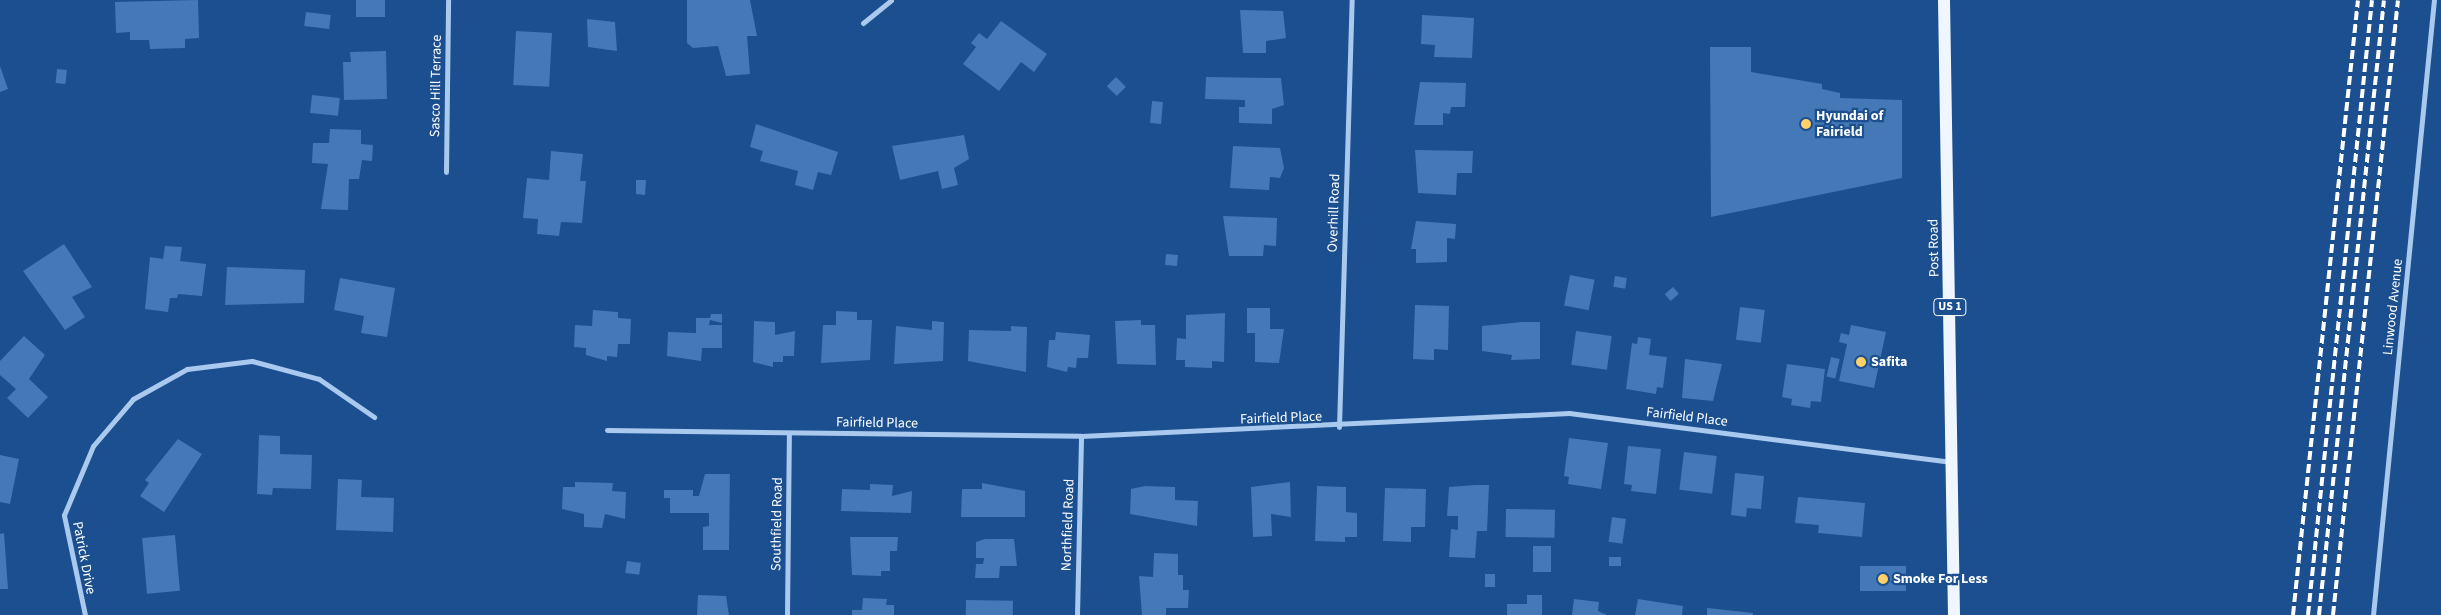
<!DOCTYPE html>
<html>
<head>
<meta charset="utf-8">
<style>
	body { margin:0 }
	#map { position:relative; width:2441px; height:615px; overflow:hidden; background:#1b4f8f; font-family:"Source Sans 3",sans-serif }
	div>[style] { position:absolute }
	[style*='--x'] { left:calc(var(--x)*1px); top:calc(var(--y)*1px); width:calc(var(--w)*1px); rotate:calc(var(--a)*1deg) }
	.building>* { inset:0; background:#4478b7; transform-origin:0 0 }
	.minor>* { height:5px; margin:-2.5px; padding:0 2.5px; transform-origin:2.5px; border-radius:2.5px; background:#a9c9ee }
	.primary>* { height:12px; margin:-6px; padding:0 6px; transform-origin:6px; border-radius:6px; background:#f0f6ff }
	.rail>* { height:4px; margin-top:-2px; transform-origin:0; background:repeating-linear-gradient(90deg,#fff 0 9px,transparent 0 13px) }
	.dots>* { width:14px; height:14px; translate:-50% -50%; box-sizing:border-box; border:2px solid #1b4f8f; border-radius:50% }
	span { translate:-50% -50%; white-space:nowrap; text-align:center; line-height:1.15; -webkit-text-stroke:4.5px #1b4f8f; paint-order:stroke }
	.shield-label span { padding:1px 4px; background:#1b4f8f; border:1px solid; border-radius:4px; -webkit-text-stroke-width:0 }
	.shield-label { font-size:12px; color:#fff; font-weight:700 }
	.street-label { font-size:14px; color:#fff }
	.poi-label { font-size:14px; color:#fff; font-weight:700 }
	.left { translate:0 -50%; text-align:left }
</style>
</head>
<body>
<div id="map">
	<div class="building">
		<div style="clip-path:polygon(198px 0,199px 38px,185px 39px,185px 48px,150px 49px,149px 40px,130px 40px,130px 32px,116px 33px,115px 2px)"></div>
		<div style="left:356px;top:0;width:29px;height:17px"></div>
		<div style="clip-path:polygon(687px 0,750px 0,757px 36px,747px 36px,750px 74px,726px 76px,718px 46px,693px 48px,687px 43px)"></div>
		<div style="clip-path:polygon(1240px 10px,1283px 11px,1286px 38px,1266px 41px,1266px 53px,1243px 53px)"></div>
		<div style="left:306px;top:12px;width:25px;height:14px;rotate:7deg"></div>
		<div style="clip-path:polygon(1422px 15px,1474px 18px,1472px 58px,1434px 57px,1435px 45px,1421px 44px)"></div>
		<div style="clip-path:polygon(587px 19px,615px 22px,617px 51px,588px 47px)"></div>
		<div style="clip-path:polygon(1001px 21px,1047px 54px,1034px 72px,1021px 62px,999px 91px,963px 64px,976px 47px,971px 43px,979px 33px,987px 39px)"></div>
		<div style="left:516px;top:31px;width:36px;height:54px;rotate:3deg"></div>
		<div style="clip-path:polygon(1710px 47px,1751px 47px,1751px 72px,1822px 84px,1822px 89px,1840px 93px,1840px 98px,1902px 100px,1902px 178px,1711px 217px)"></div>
		<div style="clip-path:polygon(386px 51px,387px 99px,344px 100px,343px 62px,351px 62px,350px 52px)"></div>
		<div style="clip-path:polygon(0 66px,8px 89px,0 92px)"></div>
		<div style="left:57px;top:69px;width:10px;height:14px;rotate:6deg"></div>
		<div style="left:1116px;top:77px;width:14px;height:13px;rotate:45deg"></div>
		<div style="clip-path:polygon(1206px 77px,1281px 78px,1284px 105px,1272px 109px,1272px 124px,1239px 123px,1239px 107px,1245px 107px,1245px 100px,1205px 99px)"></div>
		<div style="clip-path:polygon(1420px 82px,1466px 83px,1465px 107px,1451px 107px,1450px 114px,1443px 113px,1443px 125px,1414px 125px)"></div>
		<div style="left:312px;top:95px;width:28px;height:18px;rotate:6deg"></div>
		<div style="left:1152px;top:101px;width:11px;height:22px;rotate:5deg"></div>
		<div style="clip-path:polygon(756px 124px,838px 152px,831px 175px,818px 172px,813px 190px,795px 185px,798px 171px,760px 161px,763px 151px,750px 147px)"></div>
		<div style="clip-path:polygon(330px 129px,361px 130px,361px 144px,373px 145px,372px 161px,362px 160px,359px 179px,349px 179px,348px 210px,321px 209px,328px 164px,312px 163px,313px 143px,329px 143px)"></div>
		<div style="clip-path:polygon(964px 135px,969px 159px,954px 168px,958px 185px,942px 189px,938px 171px,900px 180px,892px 146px)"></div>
		<div style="clip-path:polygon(1233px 146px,1280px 148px,1284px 168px,1280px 178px,1270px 177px,1269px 190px,1230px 188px)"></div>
		<div style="clip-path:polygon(1415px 150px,1473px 151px,1472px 173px,1457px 173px,1456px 195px,1418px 193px)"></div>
		<div style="clip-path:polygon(551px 151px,583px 154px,580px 181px,586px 181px,582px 223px,561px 222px,559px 236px,537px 234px,538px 219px,523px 218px,527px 178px,549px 180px)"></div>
		<div style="clip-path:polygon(636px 180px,646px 180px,645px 195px,636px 194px)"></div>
		<div style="clip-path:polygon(1223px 216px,1277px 218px,1276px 246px,1264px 245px,1263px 256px,1229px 256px)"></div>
		<div style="clip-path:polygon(1416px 221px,1456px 224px,1455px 239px,1447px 238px,1447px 262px,1416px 263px,1416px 249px,1411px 249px)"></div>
		<div style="clip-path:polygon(64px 244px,92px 287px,72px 297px,85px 317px,65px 330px,23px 271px)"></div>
		<div style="clip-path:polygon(165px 246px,182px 247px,180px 261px,206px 264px,202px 296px,178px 294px,177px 298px,170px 298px,168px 312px,145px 309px,150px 257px,163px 259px)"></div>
		<div style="left:1166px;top:254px;width:12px;height:11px;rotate:5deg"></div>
		<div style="clip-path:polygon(227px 267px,305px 270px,304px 303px,225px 305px)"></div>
		<div style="left:1570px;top:275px;width:25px;height:31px;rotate:11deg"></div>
		<div style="left:1615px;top:276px;width:12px;height:11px;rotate:9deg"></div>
		<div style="clip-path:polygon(340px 278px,395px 288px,387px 337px,361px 333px,364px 316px,334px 310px)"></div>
		<div style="left:1673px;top:287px;width:9px;height:11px;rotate:49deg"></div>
		<div style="clip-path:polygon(1415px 305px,1449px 306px,1448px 350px,1434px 349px,1434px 360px,1413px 359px)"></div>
		<div style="left:1740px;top:307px;width:25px;height:33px;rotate:7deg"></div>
		<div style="clip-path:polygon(1247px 308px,1270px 308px,1270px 329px,1284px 329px,1279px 363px,1255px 362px,1255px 333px,1247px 333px)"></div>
		<div style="clip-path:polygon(593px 310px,618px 312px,618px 318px,631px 319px,630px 344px,618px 344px,617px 357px,607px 356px,607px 361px,586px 355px,586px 348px,574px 347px,575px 325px,592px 326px)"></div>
		<div style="clip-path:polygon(836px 311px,857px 312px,857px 320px,872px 320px,870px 360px,821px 363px,823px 325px,836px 325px)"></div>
		<div style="clip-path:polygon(1225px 313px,1224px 362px,1212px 361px,1212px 368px,1185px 367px,1185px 360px,1176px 360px,1177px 338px,1186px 339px,1186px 315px)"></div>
		<div style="clip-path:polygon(711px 314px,722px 314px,722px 323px,710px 320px,709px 325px,722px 325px,722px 348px,702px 348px,701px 361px,667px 356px,668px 332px,696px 333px,696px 318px,710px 318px)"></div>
		<div style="clip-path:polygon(1141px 320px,1141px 325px,1155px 325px,1156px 365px,1117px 364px,1115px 321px)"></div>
		<div style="clip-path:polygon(754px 321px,775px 322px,775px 335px,795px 331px,794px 356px,783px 356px,783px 362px,773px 362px,773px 367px,753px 362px)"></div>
		<div style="clip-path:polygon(932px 321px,944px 322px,943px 361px,894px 364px,896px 326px,932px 330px)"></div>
		<div style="clip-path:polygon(1522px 322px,1540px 322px,1540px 359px,1511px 360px,1512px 355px,1482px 351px,1482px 326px)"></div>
		<div style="clip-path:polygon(1851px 325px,1886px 332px,1874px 388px,1839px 381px,1847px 344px,1839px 342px,1841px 333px,1849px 335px)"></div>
		<div style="clip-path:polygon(1011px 326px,1027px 327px,1026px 372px,968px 361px,969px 330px,1011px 331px)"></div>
		<div style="left:1576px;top:331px;width:36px;height:34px;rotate:8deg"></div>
		<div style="clip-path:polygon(1056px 332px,1090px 335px,1088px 358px,1077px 358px,1076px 368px,1068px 367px,1067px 372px,1047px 367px,1049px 340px,1055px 340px)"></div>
		<div style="clip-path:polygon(24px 336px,45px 355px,29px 379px,48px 397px,28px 418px,7px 398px,16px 389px,0 375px,0 361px)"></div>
		<div style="clip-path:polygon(1638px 337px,1651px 339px,1649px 355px,1667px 357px,1663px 388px,1657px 387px,1656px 394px,1626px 389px,1632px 343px,1637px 344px)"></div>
		<div style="left:1831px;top:357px;width:9px;height:20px;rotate:13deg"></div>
		<div style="clip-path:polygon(1685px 359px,1722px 364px,1713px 401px,1682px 398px)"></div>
		<div style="clip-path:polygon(1787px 364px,1825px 369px,1821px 402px,1811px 401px,1810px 408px,1791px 405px,1792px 399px,1782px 397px)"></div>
		<div style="clip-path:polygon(259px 435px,280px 436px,280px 454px,312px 455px,311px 489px,273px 488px,272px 495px,257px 494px)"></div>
		<div style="clip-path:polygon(1569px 438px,1608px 443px,1601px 489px,1568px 484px,1569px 477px,1564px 476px)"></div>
		<div style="clip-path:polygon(178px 439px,202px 454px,164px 512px,140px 496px,149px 483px,145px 480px)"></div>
		<div style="clip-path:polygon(1628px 446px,1661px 449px,1656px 494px,1631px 491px,1632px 485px,1624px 484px)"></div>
		<div style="left:1684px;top:452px;width:33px;height:38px;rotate:7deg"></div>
		<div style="clip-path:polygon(0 455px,19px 459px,10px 504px,0 502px)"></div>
		<div style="clip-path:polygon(1735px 473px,1764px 476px,1761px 509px,1747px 508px,1746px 517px,1731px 515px)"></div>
		<div style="clip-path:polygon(705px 474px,730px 474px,729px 550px,703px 550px,703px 527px,709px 526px,709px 513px,670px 513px,670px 498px,664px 498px,664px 490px,693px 490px,693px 496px,699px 496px)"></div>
		<div style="clip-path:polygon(338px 479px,362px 480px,361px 497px,394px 498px,393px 532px,336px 530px)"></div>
		<div style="clip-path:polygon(575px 482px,613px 483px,612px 491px,626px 492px,625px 519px,605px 514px,602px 528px,584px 527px,584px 514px,562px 509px,563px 487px,575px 487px)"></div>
		<div style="clip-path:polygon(1290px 482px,1291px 517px,1271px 514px,1272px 536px,1253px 537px,1251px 487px)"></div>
		<div style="clip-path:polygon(982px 483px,1025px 491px,1025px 517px,961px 517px,962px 489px,982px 489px)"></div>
		<div style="clip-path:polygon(870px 484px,893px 485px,892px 496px,912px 491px,911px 513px,841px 511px,842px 489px,870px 490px)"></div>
		<div style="clip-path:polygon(1475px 485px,1489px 485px,1487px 531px,1477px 531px,1475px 558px,1449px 557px,1451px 529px,1458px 530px,1458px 516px,1447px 516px,1449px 487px)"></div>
		<div style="clip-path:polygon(1145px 486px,1175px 487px,1175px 500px,1198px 501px,1197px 526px,1130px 514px,1131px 489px)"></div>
		<div style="clip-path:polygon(1317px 486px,1346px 487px,1346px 512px,1357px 513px,1357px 537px,1345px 537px,1345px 542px,1315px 541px)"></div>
		<div style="clip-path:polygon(1385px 488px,1426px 489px,1425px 527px,1411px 527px,1411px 542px,1383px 541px)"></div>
		<div style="clip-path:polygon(1798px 497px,1865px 503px,1862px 537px,1818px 533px,1819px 525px,1795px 523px)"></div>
		<div style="left:1506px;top:509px;width:49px;height:28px;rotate:1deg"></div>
		<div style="left:1612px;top:517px;width:14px;height:25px;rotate:8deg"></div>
		<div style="clip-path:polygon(4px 533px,8px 589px,0 589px,0 534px)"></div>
		<div style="left:175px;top:535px;width:56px;height:33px;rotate:85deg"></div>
		<div style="clip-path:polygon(850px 537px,898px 537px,897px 551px,890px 551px,890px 571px,881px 571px,881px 576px,852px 575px)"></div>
		<div style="clip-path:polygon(985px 539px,1014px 539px,1017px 566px,1000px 566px,999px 578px,975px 578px,976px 564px,983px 564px,984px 558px,976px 558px,976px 542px)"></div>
		<div style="left:1533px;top:546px;width:18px;height:26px"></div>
		<div style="clip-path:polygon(1154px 553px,1178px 554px,1178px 575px,1183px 575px,1183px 590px,1189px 590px,1188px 608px,1166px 608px,1166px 615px,1142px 615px,1139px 576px,1153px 577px)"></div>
		<div style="left:1609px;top:557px;width:12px;height:9px"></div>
		<div style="left:627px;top:561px;width:14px;height:12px;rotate:8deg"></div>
		<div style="left:1906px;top:566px;width:25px;height:46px;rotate:90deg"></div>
		<div style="left:1485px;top:574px;width:10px;height:13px"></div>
		<div style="clip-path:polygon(698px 595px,726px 596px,729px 615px,697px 615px)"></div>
		<div style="clip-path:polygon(1527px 595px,1542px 595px,1542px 615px,1507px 615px,1507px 604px,1527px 604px)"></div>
		<div style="clip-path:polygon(863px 598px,887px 599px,886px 605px,894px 605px,894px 615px,852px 615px,852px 610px,862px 610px)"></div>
		<div style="clip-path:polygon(1574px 599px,1599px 602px,1598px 611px,1607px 615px,1572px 615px)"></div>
		<div style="clip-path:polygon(1638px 599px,1683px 606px,1682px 615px,1635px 615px)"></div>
		<div style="left:966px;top:600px;width:47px;height:15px;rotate:1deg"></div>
		<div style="clip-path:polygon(1707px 608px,1753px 613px,1753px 615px,1707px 615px)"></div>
	</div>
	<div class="minor">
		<div style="--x:863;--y:23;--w:36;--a:-39"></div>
		<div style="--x:446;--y:172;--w:172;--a:-89.3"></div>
		<div style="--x:1339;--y:427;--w:427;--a:-88.3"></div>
		<div style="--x:607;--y:430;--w:474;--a:0.7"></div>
		<div style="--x:1081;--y:436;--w:489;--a:-2.7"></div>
		<div style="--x:1569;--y:413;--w:384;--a:7.3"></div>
		<div style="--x:85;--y:615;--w:102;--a:-101.9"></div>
		<div style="--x:64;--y:515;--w:75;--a:-67.2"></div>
		<div style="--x:93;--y:446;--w:62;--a:-49.6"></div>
		<div style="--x:133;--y:399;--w:62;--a:-29.1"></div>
		<div style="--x:187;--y:369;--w:65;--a:-7"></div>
		<div style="--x:252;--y:361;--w:69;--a:15"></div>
		<div style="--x:319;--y:379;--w:67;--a:34.6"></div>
		<div style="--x:787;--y:615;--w:181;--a:-89.4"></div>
		<div style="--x:1077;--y:615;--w:179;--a:-88.7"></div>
		<div style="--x:2373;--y:615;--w:618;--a:-84.34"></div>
	</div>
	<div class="primary">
		<div style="--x:1944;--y:0;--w:615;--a:89.07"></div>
	</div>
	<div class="rail">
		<div style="--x:2293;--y:615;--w:618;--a:-83.97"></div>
		<div style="--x:2308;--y:615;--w:618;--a:-84.06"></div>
		<div style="--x:2319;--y:615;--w:618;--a:-83.97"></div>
		<div style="--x:2333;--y:615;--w:618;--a:-83.97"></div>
	</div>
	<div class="dots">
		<div style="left:1806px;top:124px;background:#ffd166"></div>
		<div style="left:1861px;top:362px;background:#ffd166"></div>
		<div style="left:1883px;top:579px;background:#ffd166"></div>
	</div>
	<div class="shield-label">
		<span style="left:1950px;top:307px">US 1</span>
	</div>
	<div class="street-label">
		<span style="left:436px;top:86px;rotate:-89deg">Sasco Hill Terrace</span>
		<span style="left:1334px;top:213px;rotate:-88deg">Overhill Road</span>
		<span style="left:1934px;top:248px;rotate:-91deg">Post Road</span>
		<span style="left:2393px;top:307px;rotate:-84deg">Linwood Avenue</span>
		<span style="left:1687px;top:417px;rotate:7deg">Fairfield Place</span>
		<span style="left:1281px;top:418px;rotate:-2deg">Fairfield Place</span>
		<span style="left:877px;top:423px;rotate:1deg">Fairfield Place</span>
		<span style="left:777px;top:524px;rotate:-89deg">Southfield Road</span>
		<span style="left:1068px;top:525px;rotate:-88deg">Northfield Road</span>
		<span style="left:84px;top:558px;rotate:79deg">Patrick Drive</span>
	</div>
	<div class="poi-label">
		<span class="left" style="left:1816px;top:124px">Hyundai of<br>Fairield</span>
		<span class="left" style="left:1871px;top:362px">Safita</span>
		<span class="left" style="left:1893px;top:579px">Smoke For Less</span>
	</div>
</div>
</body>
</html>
